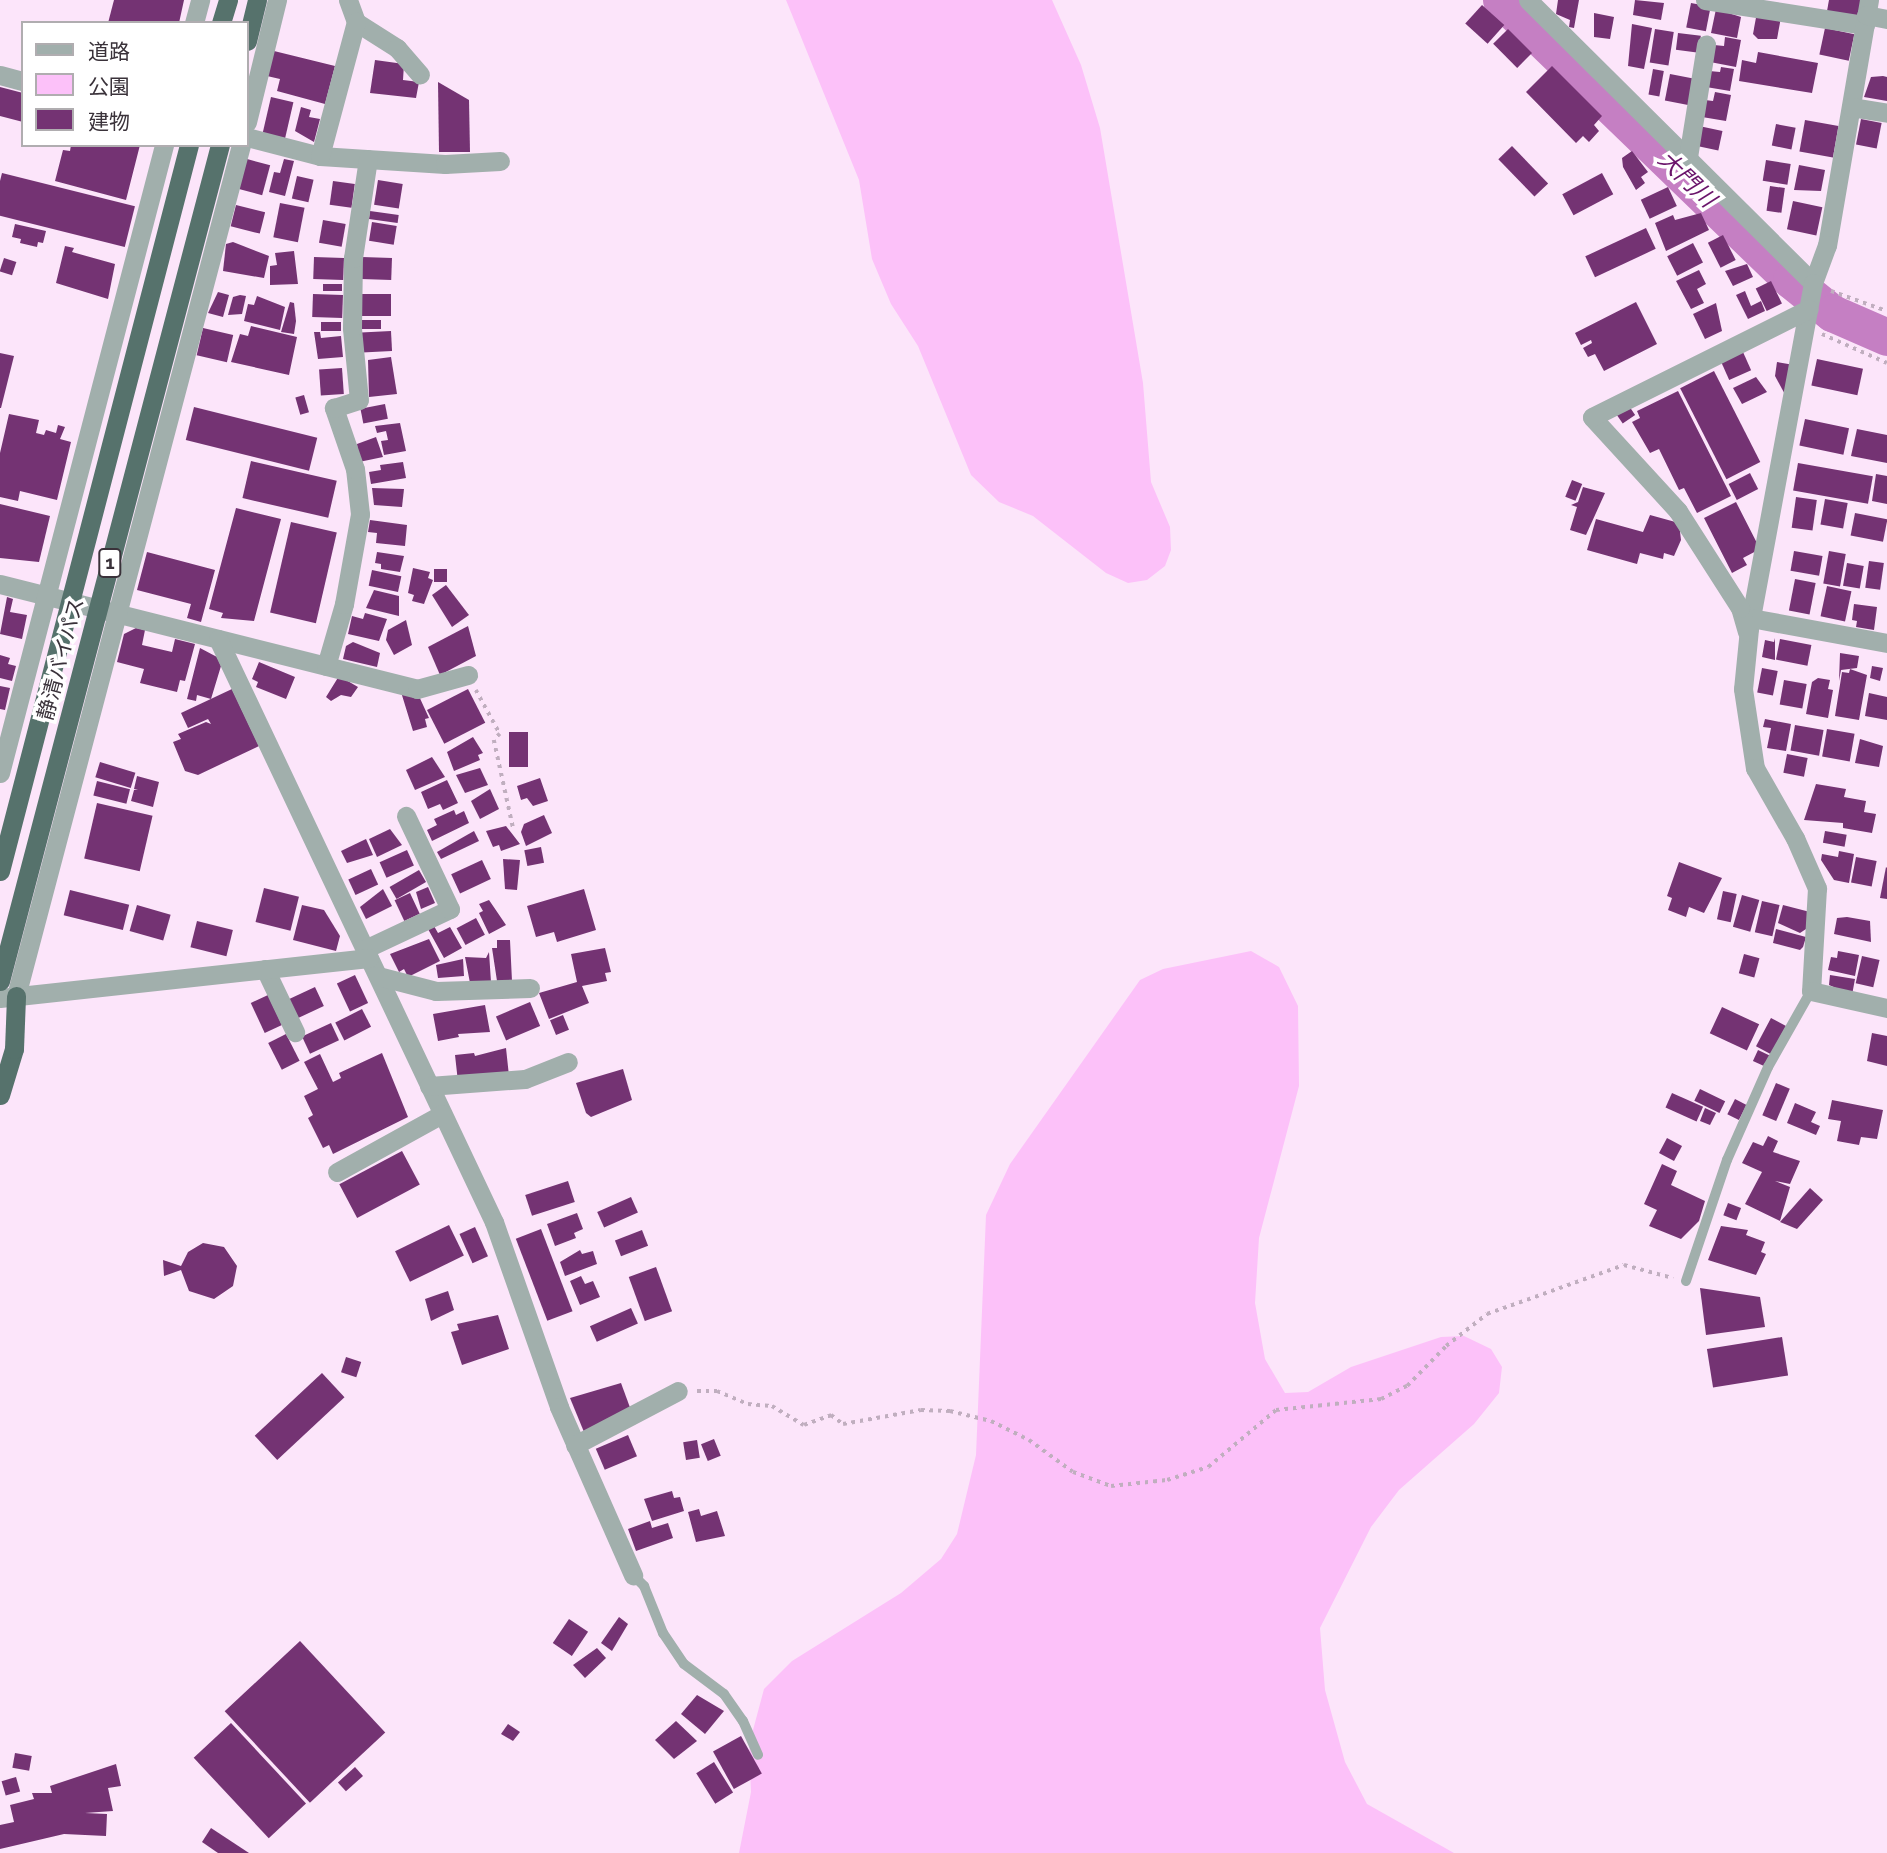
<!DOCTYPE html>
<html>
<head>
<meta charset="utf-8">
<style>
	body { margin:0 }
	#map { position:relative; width:1887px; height:1853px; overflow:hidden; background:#fce5fa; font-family:Raleway,"Noto Sans JP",sans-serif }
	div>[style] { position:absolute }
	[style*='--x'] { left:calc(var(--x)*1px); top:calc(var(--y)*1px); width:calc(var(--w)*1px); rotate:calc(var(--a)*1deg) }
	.green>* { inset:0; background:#fcc1f9 }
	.river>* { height:37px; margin:-18.5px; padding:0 18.5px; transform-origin:18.5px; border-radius:18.5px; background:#c57fc3 }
	.building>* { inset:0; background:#743373; transform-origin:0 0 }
	.path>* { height:3.5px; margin-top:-1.75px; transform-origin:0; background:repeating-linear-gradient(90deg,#c0aebf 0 3.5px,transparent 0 8.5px) }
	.service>* { height:10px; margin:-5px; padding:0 5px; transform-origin:5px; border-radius:5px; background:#a1afac }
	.minor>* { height:19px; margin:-9.5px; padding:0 9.5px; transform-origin:9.5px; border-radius:9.5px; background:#a1afac }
	.trunk>* { height:19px; margin:-9.5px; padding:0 9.5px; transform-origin:9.5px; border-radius:9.5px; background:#56726c }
	span { translate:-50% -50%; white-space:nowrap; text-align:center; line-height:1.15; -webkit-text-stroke:7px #fff; paint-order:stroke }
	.shield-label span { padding:2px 5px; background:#fff; border:2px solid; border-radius:5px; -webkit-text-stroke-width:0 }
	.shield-label { font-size:19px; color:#3a323a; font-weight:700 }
	.street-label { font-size:21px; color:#3a323a }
	.water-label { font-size:23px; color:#6a156b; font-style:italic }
	.legend { position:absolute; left:21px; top:21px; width:228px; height:126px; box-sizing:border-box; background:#fff; border:2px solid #b0adb0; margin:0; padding:9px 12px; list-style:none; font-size:21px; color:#3a323a }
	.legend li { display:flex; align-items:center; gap:14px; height:35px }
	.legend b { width:35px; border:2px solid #b0adb0 }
</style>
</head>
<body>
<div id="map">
	<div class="green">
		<div style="clip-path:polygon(786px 0,1052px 0,1081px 65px,1100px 128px,1143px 383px,1151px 482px,1170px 527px,1171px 550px,1165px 566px,1147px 580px,1128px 583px,1106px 573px,1033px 516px,999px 502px,971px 475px,918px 346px,891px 304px,872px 259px,859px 180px)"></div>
		<div style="clip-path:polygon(1251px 951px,1279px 967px,1298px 1006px,1299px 1086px,1259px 1238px,1255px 1303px,1265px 1359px,1285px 1393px,1308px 1392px,1351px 1367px,1441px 1337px,1464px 1336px,1491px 1349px,1502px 1367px,1499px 1393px,1474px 1424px,1399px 1490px,1371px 1527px,1320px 1628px,1325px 1690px,1345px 1762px,1367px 1804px,1454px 1853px,739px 1853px,751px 1792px,749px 1745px,764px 1689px,792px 1661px,901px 1593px,941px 1559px,957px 1534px,976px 1455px,986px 1215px,1010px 1164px,1140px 980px,1163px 969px)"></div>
	</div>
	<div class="river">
		<div style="--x:1501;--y:0;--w:403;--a:44"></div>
		<div style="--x:1791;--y:280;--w:53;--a:38.8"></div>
		<div style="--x:1832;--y:313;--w:60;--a:23.6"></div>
	</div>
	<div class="building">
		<div style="clip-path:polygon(114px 0,184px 0,179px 23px,108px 23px)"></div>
		<div style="clip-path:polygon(1558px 0,1579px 0,1574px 28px,1569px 27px,1570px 20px,1556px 14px)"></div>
		<div style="clip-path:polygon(1635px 0,1664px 3px,1661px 20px,1633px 15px)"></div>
		<div style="clip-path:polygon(1829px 0,1863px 0,1860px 17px,1827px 11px)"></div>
		<div style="left:1691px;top:3px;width:20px;height:25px;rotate:11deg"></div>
		<div style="left:1482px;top:5px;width:30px;height:25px;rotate:42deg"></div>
		<div style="clip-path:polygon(1716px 9px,1741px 17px,1737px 38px,1711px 33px)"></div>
		<div style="clip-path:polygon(1757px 12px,1781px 17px,1777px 39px,1758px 39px,1753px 34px)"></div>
		<div style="clip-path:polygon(1594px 13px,1614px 17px,1610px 39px,1594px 37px)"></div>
		<div style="clip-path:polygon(1632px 24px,1652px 28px,1644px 69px,1628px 66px)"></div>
		<div style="left:1825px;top:28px;width:30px;height:27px;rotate:12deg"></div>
		<div style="left:1508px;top:29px;width:34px;height:21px;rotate:45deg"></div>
		<div style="left:1655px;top:29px;width:19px;height:34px;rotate:9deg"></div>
		<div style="left:1678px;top:33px;width:23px;height:17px;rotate:7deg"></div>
		<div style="clip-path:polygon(1725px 37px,1741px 40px,1736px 67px,1710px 62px,1714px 45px,1724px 46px)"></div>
		<div style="clip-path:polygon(274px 51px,335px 66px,325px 104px,277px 91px,280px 79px,267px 76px)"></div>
		<div style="clip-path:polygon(1758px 52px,1818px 63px,1812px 93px,1739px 81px,1742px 60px,1756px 63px)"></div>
		<div style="clip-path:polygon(375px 60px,404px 64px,403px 80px,419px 82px,416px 98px,370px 93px)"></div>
		<div style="clip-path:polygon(1552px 66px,1602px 116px,1594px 125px,1599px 131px,1589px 142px,1583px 136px,1576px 143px,1526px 92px)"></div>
		<div style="clip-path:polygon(1721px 67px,1734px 69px,1730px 91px,1706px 87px,1709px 71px,1720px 72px)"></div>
		<div style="left:1653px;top:69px;width:11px;height:26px;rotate:10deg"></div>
		<div style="left:1670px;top:74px;width:25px;height:27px;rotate:11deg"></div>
		<div style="clip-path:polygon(1883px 76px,1887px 77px,1887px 101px,1864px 97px,1871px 77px)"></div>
		<div style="clip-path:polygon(438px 82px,469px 100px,470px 152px,439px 152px)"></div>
		<div style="clip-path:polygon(0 87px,23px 93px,23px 122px,0 116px)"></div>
		<div style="clip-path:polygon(1715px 92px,1731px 95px,1726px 121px,1702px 117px,1705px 100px,1713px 101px)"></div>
		<div style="left:271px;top:97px;width:23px;height:37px;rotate:13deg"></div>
		<div style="clip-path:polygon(301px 107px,311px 110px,309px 117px,320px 119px,314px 142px,295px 131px)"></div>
		<div style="left:1861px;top:119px;width:21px;height:26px;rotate:11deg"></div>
		<div style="left:1805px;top:120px;width:34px;height:32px;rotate:10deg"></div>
		<div style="left:1776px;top:124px;width:20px;height:22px;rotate:11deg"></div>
		<div style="left:1699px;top:126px;width:24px;height:20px;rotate:12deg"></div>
		<div style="clip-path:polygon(71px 145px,140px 145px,126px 200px,55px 181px,63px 150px,70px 151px)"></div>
		<div style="left:1512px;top:146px;width:52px;height:19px;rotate:46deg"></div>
		<div style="clip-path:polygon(1632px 151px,1648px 172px,1641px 177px,1645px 183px,1636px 190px,1623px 167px,1622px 158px)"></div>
		<div style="left:247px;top:159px;width:24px;height:31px;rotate:15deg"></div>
		<div style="clip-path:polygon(284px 159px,294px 161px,285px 196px,269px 192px,274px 172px,280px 173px)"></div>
		<div style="left:1766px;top:160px;width:25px;height:21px;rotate:9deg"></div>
		<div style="clip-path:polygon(1799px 165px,1825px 170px,1821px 191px,1794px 190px)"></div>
		<div style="left:2px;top:173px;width:137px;height:42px;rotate:14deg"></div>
		<div style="left:1602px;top:173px;width:24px;height:45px;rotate:62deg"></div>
		<div style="left:297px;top:176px;width:17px;height:23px;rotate:13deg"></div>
		<div style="left:378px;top:180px;width:25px;height:25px;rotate:9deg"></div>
		<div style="left:333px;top:181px;width:22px;height:24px;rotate:8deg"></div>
		<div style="left:1770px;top:186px;width:15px;height:25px;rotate:8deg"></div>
		<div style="left:1668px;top:187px;width:21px;height:30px;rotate:65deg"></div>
		<div style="left:1793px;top:201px;width:30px;height:29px;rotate:12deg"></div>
		<div style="left:280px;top:203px;width:25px;height:35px;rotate:11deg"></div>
		<div style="left:236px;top:205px;width:30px;height:22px;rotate:14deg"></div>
		<div style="left:370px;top:211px;width:29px;height:8px;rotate:8deg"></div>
		<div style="clip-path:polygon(1701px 213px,1709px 230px,1666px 251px,1655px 223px,1673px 215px,1675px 220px)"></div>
		<div style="left:323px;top:220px;width:23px;height:23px;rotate:10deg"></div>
		<div style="left:372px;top:222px;width:25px;height:19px;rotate:9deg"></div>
		<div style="clip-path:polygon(15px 224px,46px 231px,43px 243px,38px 242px,37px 247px,20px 243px,21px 239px,12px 237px)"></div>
		<div style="left:1646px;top:228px;width:23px;height:67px;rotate:65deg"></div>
		<div style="left:1723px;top:235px;width:28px;height:17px;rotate:63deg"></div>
		<div style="clip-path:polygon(233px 242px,269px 256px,264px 278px,223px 271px,226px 244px)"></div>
		<div style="left:1693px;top:243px;width:22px;height:29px;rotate:63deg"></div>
		<div style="clip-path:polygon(65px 246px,74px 248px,72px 252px,115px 264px,108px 299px,56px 283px)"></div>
		<div style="clip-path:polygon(294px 251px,298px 284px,270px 285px,270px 266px,277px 265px,275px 253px)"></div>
		<div style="left:314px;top:257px;width:30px;height:22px;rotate:2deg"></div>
		<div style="left:362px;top:257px;width:30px;height:22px;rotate:2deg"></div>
		<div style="left:4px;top:258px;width:13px;height:14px;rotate:18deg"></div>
		<div style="clip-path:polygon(1747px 264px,1753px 277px,1733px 286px,1725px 271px)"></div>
		<div style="clip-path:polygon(1699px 270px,1706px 284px,1697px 289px,1704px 303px,1691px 309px,1676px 281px)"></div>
		<div style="left:1771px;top:281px;width:25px;height:17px;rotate:64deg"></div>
		<div style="left:323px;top:284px;width:19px;height:7px"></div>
		<div style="clip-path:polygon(1745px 291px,1751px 306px,1761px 301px,1765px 311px,1748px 319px,1736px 295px)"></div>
		<div style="clip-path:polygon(218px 292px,229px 295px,223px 317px,208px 313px)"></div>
		<div style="left:313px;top:294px;width:30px;height:23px;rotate:2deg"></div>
		<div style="left:361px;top:294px;width:30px;height:22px"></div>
		<div style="clip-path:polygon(240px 295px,246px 296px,242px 314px,228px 315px,233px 297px)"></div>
		<div style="clip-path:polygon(257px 296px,285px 307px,280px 330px,244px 321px,248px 304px,254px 305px)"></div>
		<div style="clip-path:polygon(290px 302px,294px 303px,296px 321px,294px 334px,281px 332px)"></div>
		<div style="clip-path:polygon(1636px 302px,1657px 344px,1604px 371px,1595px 354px,1588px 357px,1583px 348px,1592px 343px,1591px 340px,1581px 345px,1575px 333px)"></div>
		<div style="clip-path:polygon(1716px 303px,1722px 331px,1705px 339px,1693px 314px)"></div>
		<div style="left:361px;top:320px;width:20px;height:9px"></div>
		<div style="left:321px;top:322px;width:20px;height:9px"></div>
		<div style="clip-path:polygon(251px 326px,297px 337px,289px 375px,231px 362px,240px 334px,248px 336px)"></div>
		<div style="left:203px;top:328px;width:31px;height:28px;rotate:13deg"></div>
		<div style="left:391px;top:331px;width:20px;height:30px;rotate:87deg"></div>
		<div style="clip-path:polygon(314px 332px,320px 332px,321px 338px,341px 336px,343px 357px,318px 359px)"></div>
		<div style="left:1743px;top:352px;width:20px;height:24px;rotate:66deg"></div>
		<div style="clip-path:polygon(0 353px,14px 356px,1px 408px,0 408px)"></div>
		<div style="clip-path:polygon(391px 357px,397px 394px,369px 397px,368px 360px)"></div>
		<div style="left:1817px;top:359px;width:47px;height:27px;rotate:12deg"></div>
		<div style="clip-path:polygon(1777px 362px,1794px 365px,1788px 400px,1775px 376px)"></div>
		<div style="left:342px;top:368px;width:26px;height:23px;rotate:86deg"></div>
		<div style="left:1714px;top:371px;width:102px;height:38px;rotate:63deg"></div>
		<div style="clip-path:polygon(1756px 377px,1767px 392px,1742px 404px,1733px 388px)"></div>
		<div style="clip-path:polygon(1678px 391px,1731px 496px,1697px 513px,1684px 488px,1679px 490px,1659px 449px,1650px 453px,1632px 422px,1640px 418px,1637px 411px)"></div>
		<div style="left:304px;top:395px;width:18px;height:9px;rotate:74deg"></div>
		<div style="left:385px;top:404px;width:15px;height:25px;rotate:79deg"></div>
		<div style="left:1629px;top:406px;width:11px;height:15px;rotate:56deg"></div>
		<div style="left:194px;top:407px;width:127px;height:34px;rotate:14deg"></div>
		<div style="clip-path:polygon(9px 414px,39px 420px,36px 433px,44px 435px,46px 430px,56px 433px,58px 425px,65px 427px,60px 439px,71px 442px,57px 500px,20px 491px,18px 501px,0 497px,0 453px)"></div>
		<div style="left:1805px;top:419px;width:45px;height:27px;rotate:12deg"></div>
		<div style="clip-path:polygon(400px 423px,406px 451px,384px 455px,381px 441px,388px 440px,386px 431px,377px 433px,375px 426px)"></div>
		<div style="clip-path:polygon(1857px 429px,1887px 435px,1887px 463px,1851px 456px)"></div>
		<div style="clip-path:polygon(376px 437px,383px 457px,359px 462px,357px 444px)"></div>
		<div style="left:251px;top:461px;width:88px;height:38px;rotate:13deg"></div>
		<div style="clip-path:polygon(403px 462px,406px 478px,371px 484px,369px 472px,381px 470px,380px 465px)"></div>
		<div style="left:1798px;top:463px;width:76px;height:28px;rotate:10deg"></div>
		<div style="left:1750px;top:473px;width:18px;height:24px;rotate:63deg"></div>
		<div style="clip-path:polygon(1876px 474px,1887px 476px,1887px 504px,1872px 501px)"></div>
		<div style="left:1572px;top:480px;width:11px;height:18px;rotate:22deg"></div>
		<div style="clip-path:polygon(1583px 487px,1605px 493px,1586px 535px,1570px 530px,1577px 507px,1571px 505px,1578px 502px)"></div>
		<div style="clip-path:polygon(372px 488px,404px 489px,402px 507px,374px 505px)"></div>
		<div style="left:1796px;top:497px;width:21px;height:31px;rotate:8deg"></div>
		<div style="left:1825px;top:499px;width:23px;height:26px;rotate:10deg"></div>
		<div style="clip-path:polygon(1736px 502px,1760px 549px,1743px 558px,1747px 565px,1732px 573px,1704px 518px)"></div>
		<div style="clip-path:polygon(0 504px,50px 516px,39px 562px,0 558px)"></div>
		<div style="clip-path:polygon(236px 508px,281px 519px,254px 621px,221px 618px,223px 613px,209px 609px)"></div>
		<div style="left:1855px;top:513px;width:33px;height:23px;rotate:11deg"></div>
		<div style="clip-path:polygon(1650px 515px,1679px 523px,1681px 540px,1674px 556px,1664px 553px,1663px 559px,1640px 553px,1637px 564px,1587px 550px,1596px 519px,1643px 532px)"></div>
		<div style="clip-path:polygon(370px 520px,407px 525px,405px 546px,376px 543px,377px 533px,368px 532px)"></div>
		<div style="left:291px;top:522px;width:47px;height:93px;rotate:13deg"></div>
		<div style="left:1794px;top:551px;width:29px;height:20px;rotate:10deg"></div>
		<div style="left:1829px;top:551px;width:17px;height:33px;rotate:10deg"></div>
		<div style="clip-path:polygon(147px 552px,215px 570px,201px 622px,187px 618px,191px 604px,137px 590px)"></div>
		<div style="clip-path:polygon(377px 552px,404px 556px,400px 572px,381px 569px,381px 564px,375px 563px)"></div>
		<div style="left:1869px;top:561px;width:15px;height:27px;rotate:8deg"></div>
		<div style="left:1847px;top:563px;width:17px;height:23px;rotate:10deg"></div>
		<div style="clip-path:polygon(413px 568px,430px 572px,428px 578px,433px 580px,424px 604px,412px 601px,414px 595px,408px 593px)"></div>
		<div style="left:434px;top:569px;width:13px;height:13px"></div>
		<div style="left:372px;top:570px;width:30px;height:16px;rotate:12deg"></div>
		<div style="left:1795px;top:579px;width:21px;height:32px;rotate:11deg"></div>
		<div style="clip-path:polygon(446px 585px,469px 615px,452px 627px,432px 595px)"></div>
		<div style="left:1827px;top:586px;width:25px;height:31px;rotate:12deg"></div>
		<div style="clip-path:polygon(374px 590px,399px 596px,399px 616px,366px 608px)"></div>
		<div style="clip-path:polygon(7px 597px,13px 599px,10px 612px,27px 615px,22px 639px,0 634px)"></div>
		<div style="clip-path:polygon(1854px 604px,1877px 607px,1874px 630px,1856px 627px,1857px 621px,1852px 620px)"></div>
		<div style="clip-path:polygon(365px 613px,387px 619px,379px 641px,348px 634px,352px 616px,363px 619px)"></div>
		<div style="clip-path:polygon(406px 620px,412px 645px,394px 655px,386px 640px,388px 630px)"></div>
		<div style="clip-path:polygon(468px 626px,476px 656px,440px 675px,428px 647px)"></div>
		<div style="clip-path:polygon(136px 628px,145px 630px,142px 645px,172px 652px,175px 639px,195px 644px,185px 681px,180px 680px,177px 692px,140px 683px,144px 669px,117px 662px,124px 634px)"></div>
		<div style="clip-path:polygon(1775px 638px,1775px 660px,1762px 657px,1765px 640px,1774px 642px)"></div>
		<div style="left:1780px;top:639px;width:32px;height:21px;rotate:11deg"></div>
		<div style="clip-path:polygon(353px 642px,380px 653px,377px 667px,343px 659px,346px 646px)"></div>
		<div style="clip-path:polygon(200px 648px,217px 657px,221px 666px,211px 699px,197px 695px,196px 701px,187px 699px)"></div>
		<div style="clip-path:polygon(1840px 653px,1859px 656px,1857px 668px,1841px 670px,1839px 681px)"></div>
		<div style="clip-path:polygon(0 655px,10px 658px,8px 664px,16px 666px,12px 681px,0 678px)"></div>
		<div style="clip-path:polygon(259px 662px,295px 677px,286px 699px,256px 687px,258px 682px,252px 679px)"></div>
		<div style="clip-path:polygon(1872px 666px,1883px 668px,1880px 681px,1870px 678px)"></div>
		<div style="left:1762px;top:668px;width:16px;height:25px;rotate:11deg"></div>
		<div style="clip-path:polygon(1850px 669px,1867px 675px,1859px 720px,1835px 716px,1842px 672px,1849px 673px)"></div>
		<div style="clip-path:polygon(339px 676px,358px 687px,351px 697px,341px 695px,331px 701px,326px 697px)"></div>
		<div style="clip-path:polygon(1818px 678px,1830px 680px,1828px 689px,1833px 690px,1828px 718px,1806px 714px,1812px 682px)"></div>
		<div style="left:1784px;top:680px;width:23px;height:25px;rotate:10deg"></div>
		<div style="clip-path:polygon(0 686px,10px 688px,5px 710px,0 709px)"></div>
		<div style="clip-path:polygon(232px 689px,259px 746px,198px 775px,185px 771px,173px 742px,181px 739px,178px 734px,206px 722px,211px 724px,208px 719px,188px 728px,181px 713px)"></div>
		<div style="left:468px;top:689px;width:38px;height:46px;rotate:63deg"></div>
		<div style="clip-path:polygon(401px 692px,418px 694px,429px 718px,425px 719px,427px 727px,413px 731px)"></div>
		<div style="clip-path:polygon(1869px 693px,1887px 697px,1887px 720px,1865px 716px)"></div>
		<div style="clip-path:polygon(1765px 719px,1791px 724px,1786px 751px,1767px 748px,1771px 728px,1763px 727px)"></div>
		<div style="left:1795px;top:725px;width:29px;height:26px;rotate:10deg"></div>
		<div style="left:1827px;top:729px;width:28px;height:28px;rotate:10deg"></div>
		<div style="left:509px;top:732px;width:19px;height:35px"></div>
		<div style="clip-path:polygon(473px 737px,483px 753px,478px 755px,480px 760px,454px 771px,447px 752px)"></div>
		<div style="clip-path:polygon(1860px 739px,1883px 746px,1879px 767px,1855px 763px)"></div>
		<div style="left:1787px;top:754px;width:21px;height:19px;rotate:11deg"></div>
		<div style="clip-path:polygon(432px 757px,445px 777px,415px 790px,406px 770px)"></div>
		<div style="left:100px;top:762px;width:37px;height:16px;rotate:17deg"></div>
		<div style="clip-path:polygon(480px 768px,488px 785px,465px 793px,456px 775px)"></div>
		<div style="clip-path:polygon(137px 776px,159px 782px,153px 807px,131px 801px,134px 790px,138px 790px,134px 789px)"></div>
		<div style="clip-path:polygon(540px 778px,548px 801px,533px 806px,527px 798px,521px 800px,517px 786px)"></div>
		<div style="clip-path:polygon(447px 780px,458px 803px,443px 810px,440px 804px,428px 809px,421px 792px)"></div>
		<div style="left:97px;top:781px;width:34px;height:15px;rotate:14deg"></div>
		<div style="clip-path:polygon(1816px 784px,1846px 789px,1844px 797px,1866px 801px,1864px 812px,1876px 814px,1872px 833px,1843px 828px,1843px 823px,1804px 820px)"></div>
		<div style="clip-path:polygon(490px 789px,499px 809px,480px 819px,471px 801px)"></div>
		<div style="left:97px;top:803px;width:57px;height:57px;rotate:13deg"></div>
		<div style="clip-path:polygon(454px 810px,456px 815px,464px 811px,469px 823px,432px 841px,427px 830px,437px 825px,434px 819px)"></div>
		<div style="clip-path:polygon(544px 815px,552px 833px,526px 846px,521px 832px,524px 824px)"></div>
		<div style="clip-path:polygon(506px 826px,520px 844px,501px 851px,499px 845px,493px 847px,486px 831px)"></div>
		<div style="clip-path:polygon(390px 829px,402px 845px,377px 857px,369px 839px)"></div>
		<div style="clip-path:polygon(474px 831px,479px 841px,441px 859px,437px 852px)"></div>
		<div style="left:1825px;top:831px;width:22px;height:12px;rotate:10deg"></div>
		<div style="clip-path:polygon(366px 839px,373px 855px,347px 863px,341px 851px)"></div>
		<div style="left:541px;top:847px;width:16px;height:17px;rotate:79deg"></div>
		<div style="left:407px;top:850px;width:17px;height:30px;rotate:66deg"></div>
		<div style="clip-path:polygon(1839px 851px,1854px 854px,1849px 883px,1834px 880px,1821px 860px,1822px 854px,1838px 857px)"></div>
		<div style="left:1856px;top:857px;width:21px;height:26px;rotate:11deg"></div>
		<div style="clip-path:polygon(503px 859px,520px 860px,517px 890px,505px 889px)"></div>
		<div style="left:482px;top:860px;width:21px;height:34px;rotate:65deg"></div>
		<div style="clip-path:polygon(1679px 862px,1722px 878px,1704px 913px,1689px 907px,1686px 917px,1668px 910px,1672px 898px,1667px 896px)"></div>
		<div style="clip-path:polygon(1886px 867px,1887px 868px,1887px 899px,1880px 898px)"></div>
		<div style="left:371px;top:869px;width:17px;height:25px;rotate:65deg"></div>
		<div style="left:419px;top:870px;width:14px;height:34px;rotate:60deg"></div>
		<div style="clip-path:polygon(428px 887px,435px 903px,421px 909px,416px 892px)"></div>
		<div style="left:264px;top:888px;width:36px;height:35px;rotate:14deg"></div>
		<div style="clip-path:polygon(383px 889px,392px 906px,366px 919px,360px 907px)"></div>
		<div style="clip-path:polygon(584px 889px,596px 930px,557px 942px,554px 932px,536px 937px,527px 906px)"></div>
		<div style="left:70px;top:890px;width:61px;height:26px;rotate:14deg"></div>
		<div style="left:1723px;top:891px;width:14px;height:29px;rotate:12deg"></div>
		<div style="left:410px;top:893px;width:23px;height:17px;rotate:65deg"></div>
		<div style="left:1742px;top:895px;width:18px;height:33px;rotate:16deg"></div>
		<div style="clip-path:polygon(489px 900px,506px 925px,489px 934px,479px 913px,483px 911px,479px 904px)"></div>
		<div style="left:1762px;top:901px;width:18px;height:32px;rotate:13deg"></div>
		<div style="left:137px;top:905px;width:35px;height:27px;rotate:16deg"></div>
		<div style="clip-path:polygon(302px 905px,324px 910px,340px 936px,336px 951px,293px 940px)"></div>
		<div style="clip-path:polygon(1783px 905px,1810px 912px,1806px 929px,1800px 933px,1778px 923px)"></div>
		<div style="clip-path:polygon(1847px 917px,1870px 921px,1871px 942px,1834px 934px,1837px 918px)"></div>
		<div style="left:476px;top:918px;width:19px;height:22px;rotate:62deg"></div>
		<div style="left:197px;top:921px;width:37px;height:27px;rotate:14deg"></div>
		<div style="clip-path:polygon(434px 926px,438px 933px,450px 927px,462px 948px,444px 958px,428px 929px)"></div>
		<div style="clip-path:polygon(1776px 929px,1806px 937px,1803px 947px,1800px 950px,1773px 943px)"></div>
		<div style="clip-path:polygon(429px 939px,440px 961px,408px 977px,404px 969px,399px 972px,390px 954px)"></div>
		<div style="clip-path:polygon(497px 940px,510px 940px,512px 981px,497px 981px,492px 948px,497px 948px)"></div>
		<div style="clip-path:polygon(605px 948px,611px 972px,605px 973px,607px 981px,582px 986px,589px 1003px,549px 1019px,539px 993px,577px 982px,571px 954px)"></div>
		<div style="clip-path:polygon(1838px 951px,1859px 955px,1855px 976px,1828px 970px,1831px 957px,1837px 958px)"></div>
		<div style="clip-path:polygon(489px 952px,491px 982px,470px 983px,465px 957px,486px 958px)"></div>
		<div style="left:1744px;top:954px;width:16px;height:20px;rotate:15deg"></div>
		<div style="left:1862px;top:956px;width:18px;height:28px;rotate:13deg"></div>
		<div style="clip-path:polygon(463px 959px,464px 976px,438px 978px,436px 965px)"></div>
		<div style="left:355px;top:975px;width:31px;height:20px;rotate:65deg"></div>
		<div style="clip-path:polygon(1830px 975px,1855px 979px,1852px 995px,1829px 985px)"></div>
		<div style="left:315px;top:987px;width:21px;height:29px;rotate:65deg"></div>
		<div style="left:268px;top:995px;width:33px;height:19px;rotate:65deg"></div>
		<div style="left:530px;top:1002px;width:26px;height:37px;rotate:67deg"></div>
		<div style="clip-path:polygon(485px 1005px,490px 1032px,458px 1034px,459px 1037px,438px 1041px,433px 1014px)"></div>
		<div style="left:1722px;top:1007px;width:41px;height:29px;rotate:25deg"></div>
		<div style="left:362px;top:1009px;width:20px;height:30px;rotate:63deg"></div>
		<div style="left:563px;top:1015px;width:16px;height:14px;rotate:68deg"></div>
		<div style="left:1771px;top:1018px;width:17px;height:32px;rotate:28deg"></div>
		<div style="left:331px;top:1023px;width:19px;height:32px;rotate:65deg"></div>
		<div style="clip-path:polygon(1872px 1033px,1887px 1036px,1887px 1066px,1867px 1061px)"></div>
		<div style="left:286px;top:1034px;width:30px;height:20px;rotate:63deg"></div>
		<div style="clip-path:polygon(506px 1048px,509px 1076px,458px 1082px,455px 1055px,474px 1053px,475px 1056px)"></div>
		<div style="left:1758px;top:1050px;width:14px;height:12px;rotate:25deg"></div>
		<div style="clip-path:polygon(382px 1053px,408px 1117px,333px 1154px,329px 1145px,323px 1148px,308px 1118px,313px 1115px,304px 1096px,318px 1089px,304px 1062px,320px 1054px,333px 1082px,341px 1078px,339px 1073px)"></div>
		<div style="clip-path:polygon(623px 1069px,632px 1100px,591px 1117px,586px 1113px,576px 1083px)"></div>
		<div style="left:1776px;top:1083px;width:15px;height:35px;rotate:23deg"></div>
		<div style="left:1700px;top:1089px;width:28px;height:13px;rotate:26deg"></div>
		<div style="left:1672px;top:1093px;width:34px;height:16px;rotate:24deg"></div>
		<div style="left:1735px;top:1099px;width:13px;height:17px;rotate:27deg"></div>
		<div style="clip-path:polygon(1832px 1100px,1883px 1110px,1877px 1139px,1861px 1137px,1859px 1145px,1837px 1141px,1841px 1121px,1828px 1119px)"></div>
		<div style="clip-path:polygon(1795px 1103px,1816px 1112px,1811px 1122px,1820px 1126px,1816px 1135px,1787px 1123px)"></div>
		<div style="clip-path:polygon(1705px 1108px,1716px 1113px,1710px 1125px,1700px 1121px)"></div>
		<div style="clip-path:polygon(1768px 1136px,1778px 1141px,1773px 1152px,1800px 1161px,1790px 1184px,1775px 1181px,1790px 1187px,1780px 1221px,1745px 1204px,1762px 1172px,1742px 1163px,1753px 1142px,1763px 1146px)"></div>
		<div style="left:1667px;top:1138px;width:17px;height:17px;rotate:28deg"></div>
		<div style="left:402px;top:1151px;width:38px;height:71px;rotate:62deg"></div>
		<div style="clip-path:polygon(1662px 1164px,1677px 1171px,1671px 1185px,1705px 1201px,1699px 1221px,1681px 1239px,1649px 1226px,1657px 1210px,1644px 1204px)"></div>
		<div style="left:568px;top:1181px;width:22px;height:45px;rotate:72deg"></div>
		<div style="clip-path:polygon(1810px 1188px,1823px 1200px,1797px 1229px,1780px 1222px)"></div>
		<div style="left:631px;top:1197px;width:17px;height:37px;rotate:66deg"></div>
		<div style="left:1728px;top:1203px;width:14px;height:13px;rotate:21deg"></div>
		<div style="clip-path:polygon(577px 1213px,583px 1229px,574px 1233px,576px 1238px,555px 1246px,547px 1224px)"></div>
		<div style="left:449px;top:1225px;width:34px;height:60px;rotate:64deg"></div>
		<div style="clip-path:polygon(1721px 1226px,1748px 1230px,1746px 1235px,1765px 1242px,1761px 1252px,1766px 1254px,1756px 1275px,1708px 1260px)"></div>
		<div style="left:475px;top:1227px;width:32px;height:17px;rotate:66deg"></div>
		<div style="left:541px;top:1229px;width:88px;height:27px;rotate:69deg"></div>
		<div style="left:642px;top:1230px;width:17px;height:29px;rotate:69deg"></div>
		<div style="clip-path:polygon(203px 1243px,224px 1247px,237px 1266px,233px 1286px,214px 1299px,189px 1291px,181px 1270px,164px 1276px,163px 1260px,181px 1266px,188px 1252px)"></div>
		<div style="clip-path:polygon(580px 1250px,582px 1254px,593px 1251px,597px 1264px,565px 1276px,560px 1262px)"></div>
		<div style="left:656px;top:1267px;width:47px;height:29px;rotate:70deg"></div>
		<div style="clip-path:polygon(581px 1276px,585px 1284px,593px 1281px,600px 1297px,580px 1305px,570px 1281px)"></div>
		<div style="clip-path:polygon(1700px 1288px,1760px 1297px,1765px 1327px,1706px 1335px)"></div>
		<div style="clip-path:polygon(448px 1291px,454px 1310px,431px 1321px,425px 1299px)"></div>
		<div style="left:631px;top:1308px;width:17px;height:45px;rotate:66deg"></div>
		<div style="clip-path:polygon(498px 1315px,509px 1349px,462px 1365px,451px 1332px,459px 1330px,457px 1324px)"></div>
		<div style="left:1782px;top:1337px;width:39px;height:76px;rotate:81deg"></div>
		<div style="left:346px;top:1357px;width:16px;height:16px;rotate:18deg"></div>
		<div style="left:322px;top:1373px;width:33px;height:92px;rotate:47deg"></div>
		<div style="clip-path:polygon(621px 1383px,632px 1413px,584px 1432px,570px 1398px)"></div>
		<div style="left:628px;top:1435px;width:23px;height:35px;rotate:67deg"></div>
		<div style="left:714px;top:1439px;width:18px;height:14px;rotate:68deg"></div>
		<div style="left:697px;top:1440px;width:18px;height:14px;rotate:81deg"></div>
		<div style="clip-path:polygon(672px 1491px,674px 1498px,680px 1497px,684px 1511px,652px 1521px,644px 1499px)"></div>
		<div style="clip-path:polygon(699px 1509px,701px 1516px,717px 1511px,725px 1536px,696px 1542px,688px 1512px)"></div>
		<div style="clip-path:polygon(650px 1521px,652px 1528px,668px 1523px,673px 1538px,636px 1551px,628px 1529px)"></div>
		<div style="clip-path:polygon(619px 1617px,628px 1624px,612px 1651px,601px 1643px)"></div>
		<div style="left:569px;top:1619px;width:23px;height:29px;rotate:34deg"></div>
		<div style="left:300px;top:1641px;width:125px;height:103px;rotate:47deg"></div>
		<div style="clip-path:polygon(597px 1648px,606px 1658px,585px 1678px,573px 1665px)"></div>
		<div style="clip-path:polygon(697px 1695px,724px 1711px,705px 1734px,681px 1714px)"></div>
		<div style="clip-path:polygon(676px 1721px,697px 1741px,674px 1759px,655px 1740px)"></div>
		<div style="left:231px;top:1723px;width:110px;height:51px;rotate:47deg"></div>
		<div style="clip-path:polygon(508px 1724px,520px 1732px,513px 1741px,501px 1734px)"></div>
		<div style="left:741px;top:1736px;width:43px;height:32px;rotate:61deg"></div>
		<div style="left:15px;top:1753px;width:17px;height:15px;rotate:10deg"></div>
		<div style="left:714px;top:1762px;width:36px;height:21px;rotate:58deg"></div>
		<div style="clip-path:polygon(116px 1764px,121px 1786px,108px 1788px,113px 1811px,85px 1813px,107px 1814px,106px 1836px,64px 1834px,0 1849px,0 1825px,14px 1822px,10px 1805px,34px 1799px,32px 1793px,52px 1793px,50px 1786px)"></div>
		<div style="left:355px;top:1767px;width:12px;height:23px;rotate:48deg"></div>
		<div style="left:16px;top:1777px;width:15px;height:15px;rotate:74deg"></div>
		<div style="clip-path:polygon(211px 1828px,249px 1853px,218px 1853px,202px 1842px)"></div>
	</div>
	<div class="path">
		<div style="--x:1831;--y:291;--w:59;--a:19.7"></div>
		<div style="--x:1822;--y:334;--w:71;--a:24"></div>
		<div style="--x:476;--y:690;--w:50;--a:61.4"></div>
		<div style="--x:500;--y:734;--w:8;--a:135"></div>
		<div style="--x:494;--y:740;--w:89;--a:77.7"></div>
		<div style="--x:697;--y:1391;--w:20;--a:0"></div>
		<div style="--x:717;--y:1391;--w:34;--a:23"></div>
		<div style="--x:748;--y:1404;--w:24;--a:5"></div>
		<div style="--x:772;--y:1406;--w:37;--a:31"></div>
		<div style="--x:804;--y:1425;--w:29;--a:-20"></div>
		<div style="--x:831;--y:1415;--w:15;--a:37"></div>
		<div style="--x:843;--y:1424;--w:79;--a:-10.2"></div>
		<div style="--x:921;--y:1410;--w:29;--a:2"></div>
		<div style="--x:950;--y:1411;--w:42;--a:13.7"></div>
		<div style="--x:991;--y:1421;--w:42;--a:26.6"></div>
		<div style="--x:1029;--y:1440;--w:54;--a:36"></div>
		<div style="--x:1073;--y:1472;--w:40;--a:20.2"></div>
		<div style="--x:1111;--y:1486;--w:56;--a:-6.1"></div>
		<div style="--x:1167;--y:1480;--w:43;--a:-17.6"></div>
		<div style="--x:1208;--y:1467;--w:89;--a:-40"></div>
		<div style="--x:1276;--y:1410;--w:106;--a:-6"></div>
		<div style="--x:1381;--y:1399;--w:29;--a:-27"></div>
		<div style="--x:1407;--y:1386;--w:56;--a:-45.7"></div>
		<div style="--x:1446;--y:1346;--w:52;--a:-38"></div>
		<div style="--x:1487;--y:1314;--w:145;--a:-19.7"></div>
		<div style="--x:1624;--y:1265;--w:51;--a:14.9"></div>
	</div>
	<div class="service">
		<div style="--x:1686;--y:1281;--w:128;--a:-71.3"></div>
		<div style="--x:1727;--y:1160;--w:102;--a:-66.2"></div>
		<div style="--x:1768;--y:1067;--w:87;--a:-60.5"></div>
		<div style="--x:633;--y:1575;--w:16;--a:45"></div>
		<div style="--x:644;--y:1586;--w:51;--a:68"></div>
		<div style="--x:663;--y:1633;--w:37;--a:56"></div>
		<div style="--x:684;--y:1664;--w:50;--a:36.9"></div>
		<div style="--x:724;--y:1694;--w:33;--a:55"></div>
		<div style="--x:743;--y:1721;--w:37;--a:66"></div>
	</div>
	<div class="minor">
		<div style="--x:348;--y:0;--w:23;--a:70"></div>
		<div style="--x:356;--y:22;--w:49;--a:32.4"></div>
		<div style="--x:397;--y:48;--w:35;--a:49"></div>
		<div style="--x:1528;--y:0;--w:402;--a:44.8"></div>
		<div style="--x:1705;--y:0;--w:162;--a:8.9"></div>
		<div style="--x:1869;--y:0;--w:249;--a:99.7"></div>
		<div style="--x:1827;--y:245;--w:40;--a:110.2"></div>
		<div style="--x:1813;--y:283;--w:352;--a:100.5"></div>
		<div style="--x:1749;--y:629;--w:60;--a:95.7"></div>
		<div style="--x:1743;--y:689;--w:80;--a:81.4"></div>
		<div style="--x:1755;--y:768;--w:81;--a:60.3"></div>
		<div style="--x:1795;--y:838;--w:55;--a:66.3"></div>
		<div style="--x:1817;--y:888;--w:103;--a:93.3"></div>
		<div style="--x:1811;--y:991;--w:78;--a:12.6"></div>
		<div style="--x:1866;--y:15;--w:21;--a:11"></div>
		<div style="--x:194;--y:23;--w:24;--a:-75"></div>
		<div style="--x:0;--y:75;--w:24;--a:15"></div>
		<div style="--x:1851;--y:107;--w:36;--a:9"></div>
		<div style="--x:247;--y:122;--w:126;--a:-76.2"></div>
		<div style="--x:247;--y:137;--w:75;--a:14.6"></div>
		<div style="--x:320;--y:156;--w:125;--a:3.7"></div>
		<div style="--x:445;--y:164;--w:55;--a:-3.1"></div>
		<div style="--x:320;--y:156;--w:139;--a:-75"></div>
		<div style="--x:1688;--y:157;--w:114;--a:-80.9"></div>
		<div style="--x:0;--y:584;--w:430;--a:14.1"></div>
		<div style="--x:417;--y:689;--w:53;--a:-15.4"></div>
		<div style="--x:1751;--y:618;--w:138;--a:10.4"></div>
		<div style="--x:1747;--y:632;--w:25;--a:-106"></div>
		<div style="--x:1740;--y:608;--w:115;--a:-122.6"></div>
		<div style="--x:1678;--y:511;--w:127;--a:-132.5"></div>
		<div style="--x:1592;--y:417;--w:242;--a:-26.5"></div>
		<div style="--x:218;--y:639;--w:645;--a:64.67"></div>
		<div style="--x:494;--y:1222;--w:196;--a:70.6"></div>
		<div style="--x:559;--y:1407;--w:184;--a:66.2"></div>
		<div style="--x:326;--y:666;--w:65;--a:-73.8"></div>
		<div style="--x:344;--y:604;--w:91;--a:-79.9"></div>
		<div style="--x:360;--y:514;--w:45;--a:-96.3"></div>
		<div style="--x:355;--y:469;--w:65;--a:-109"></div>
		<div style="--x:334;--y:408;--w:26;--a:-18"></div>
		<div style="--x:359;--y:400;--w:72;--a:-95.6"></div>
		<div style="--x:352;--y:328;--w:70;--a:-89.2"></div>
		<div style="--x:353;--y:258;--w:100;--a:-81.4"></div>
		<div style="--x:0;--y:773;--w:649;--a:-75.36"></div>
		<div style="--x:365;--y:949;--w:94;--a:-25.2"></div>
		<div style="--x:450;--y:909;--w:103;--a:-115.3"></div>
		<div style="--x:265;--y:969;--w:70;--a:64.5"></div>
		<div style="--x:378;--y:976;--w:60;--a:14.5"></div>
		<div style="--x:436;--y:991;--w:94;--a:-1.8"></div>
		<div style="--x:16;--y:996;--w:880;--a:-75.19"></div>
		<div style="--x:0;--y:998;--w:371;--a:-6.2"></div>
		<div style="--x:429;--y:1086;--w:96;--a:-4.2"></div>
		<div style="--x:525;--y:1079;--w:46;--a:-21.6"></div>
		<div style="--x:337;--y:1172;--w:120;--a:-28.9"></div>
		<div style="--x:575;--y:1445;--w:116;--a:-27.7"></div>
	</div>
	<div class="trunk">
		<div style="--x:221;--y:23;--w:24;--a:-73"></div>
		<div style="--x:247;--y:41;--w:42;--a:-76.3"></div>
		<div style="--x:0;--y:871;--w:750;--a:-75.41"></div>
		<div style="--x:0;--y:981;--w:864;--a:-75.26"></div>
		<div style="--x:0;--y:1095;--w:48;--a:-73.1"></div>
		<div style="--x:14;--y:1049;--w:53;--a:-87.8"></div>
	</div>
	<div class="shield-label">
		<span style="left:110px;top:563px">1</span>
	</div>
	<div class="street-label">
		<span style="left:61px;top:659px;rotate:-75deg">静清バイパス</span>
	</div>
	<div class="water-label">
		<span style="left:1687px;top:179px;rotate:44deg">大門川</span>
	</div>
	<ul class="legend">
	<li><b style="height:9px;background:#a1afac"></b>道路</li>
	<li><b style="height:19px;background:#fcc1f9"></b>公園</li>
	<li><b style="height:19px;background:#743373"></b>建物</li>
	</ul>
</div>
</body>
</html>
